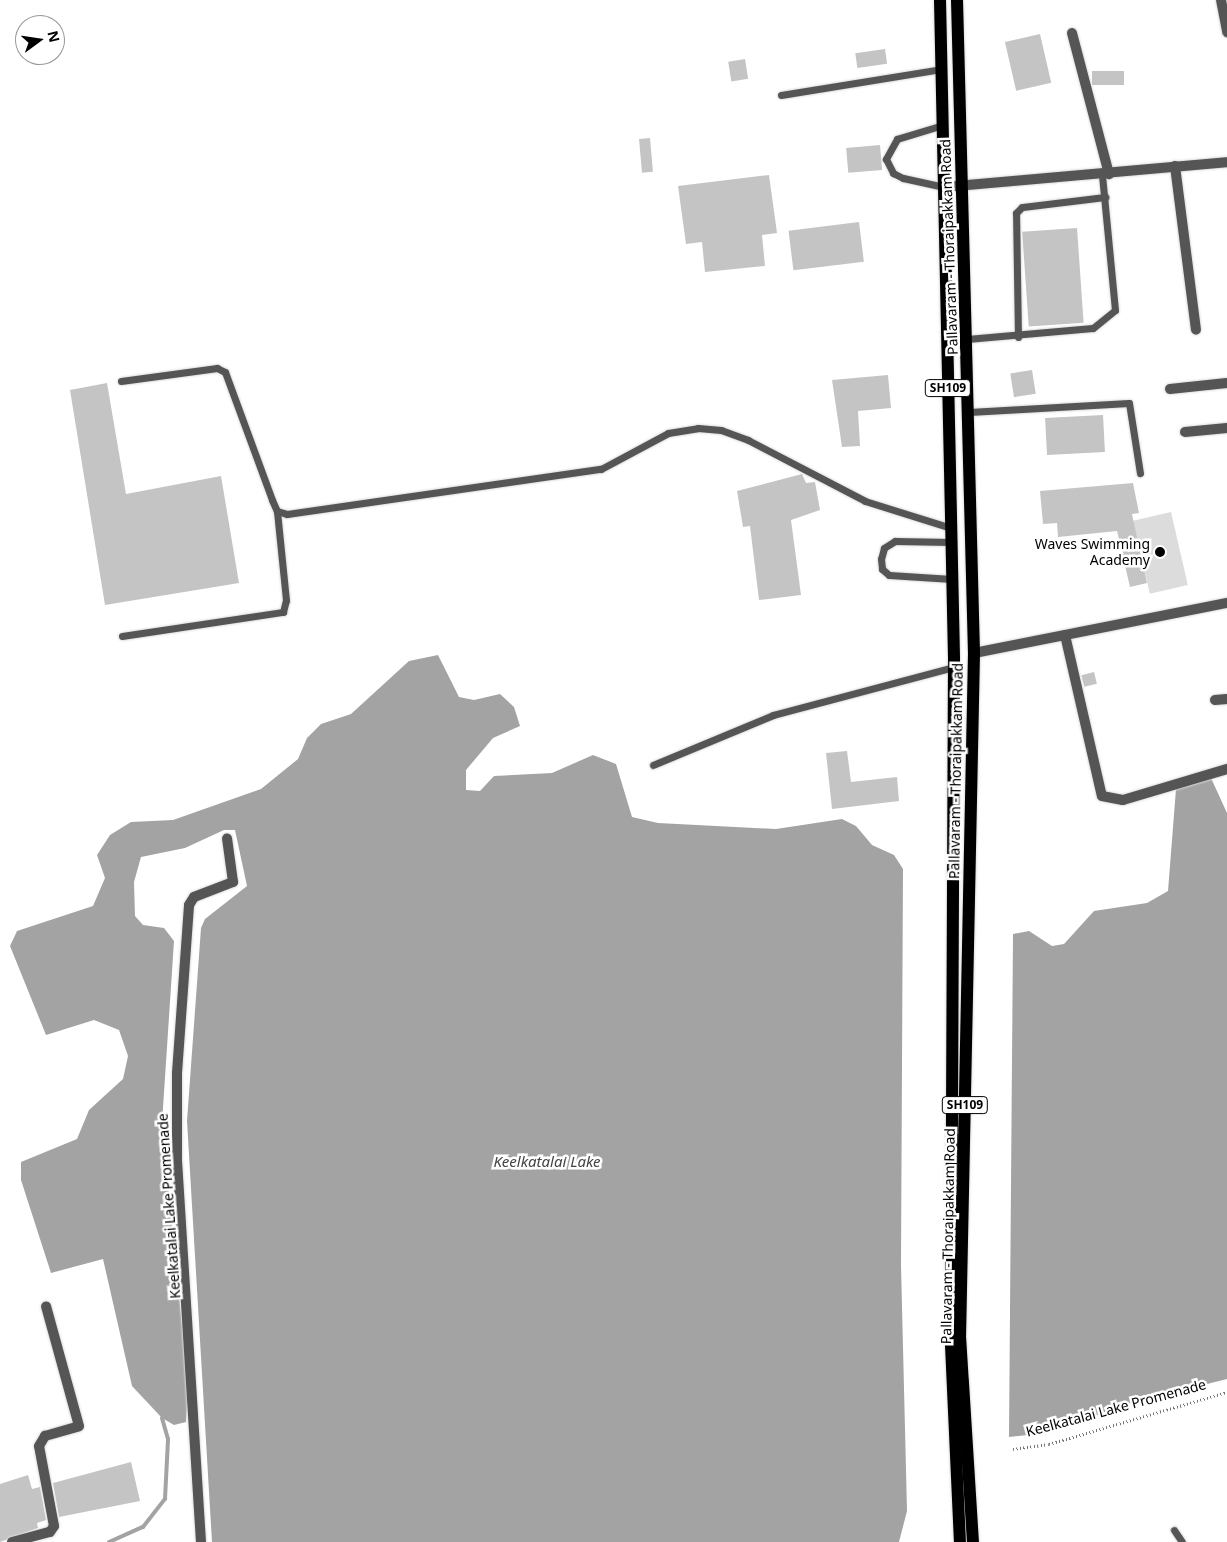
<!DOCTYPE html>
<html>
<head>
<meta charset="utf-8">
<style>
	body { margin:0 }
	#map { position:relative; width:1227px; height:1542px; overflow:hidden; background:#fff; font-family:"Noto Sans",sans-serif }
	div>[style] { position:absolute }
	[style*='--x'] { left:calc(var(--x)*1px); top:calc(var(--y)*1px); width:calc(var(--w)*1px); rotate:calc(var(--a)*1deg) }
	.green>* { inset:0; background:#dcdcdc; transform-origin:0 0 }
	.water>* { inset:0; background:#a3a3a3 }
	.stream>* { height:4px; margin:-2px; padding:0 2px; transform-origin:2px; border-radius:2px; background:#a3a3a3 }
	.building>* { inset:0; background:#c4c4c4; transform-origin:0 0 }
	.path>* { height:2.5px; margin-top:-1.25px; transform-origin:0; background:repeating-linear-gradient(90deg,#777 0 1px,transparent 0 3.5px) }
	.roads { filter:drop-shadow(0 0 1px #dbdbdb) drop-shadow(0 0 1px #dbdbdb) }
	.service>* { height:7px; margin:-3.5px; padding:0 3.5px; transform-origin:3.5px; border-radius:3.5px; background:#555 }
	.minor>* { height:10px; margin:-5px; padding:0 5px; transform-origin:5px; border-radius:5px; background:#555 }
	.tertiary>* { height:10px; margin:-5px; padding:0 5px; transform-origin:5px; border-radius:5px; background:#555 }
	.primary>* { height:12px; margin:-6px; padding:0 6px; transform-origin:6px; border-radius:6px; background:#000 }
	.dots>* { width:14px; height:14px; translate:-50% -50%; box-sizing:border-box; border:2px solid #fff; border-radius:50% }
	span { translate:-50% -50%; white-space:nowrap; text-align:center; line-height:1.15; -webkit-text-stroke:5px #fff; paint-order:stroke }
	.shield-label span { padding:1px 4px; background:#fff; border:1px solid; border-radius:4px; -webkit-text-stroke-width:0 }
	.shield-label { font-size:12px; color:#000; font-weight:700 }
	.street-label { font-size:14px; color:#000 }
	.poi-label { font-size:14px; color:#000 }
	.right { translate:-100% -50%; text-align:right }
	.water-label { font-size:15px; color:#444; font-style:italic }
	.north { position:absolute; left:15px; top:15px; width:50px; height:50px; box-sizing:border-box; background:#fff; border:1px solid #999; border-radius:50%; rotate:76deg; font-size:14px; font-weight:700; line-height:20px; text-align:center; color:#000 }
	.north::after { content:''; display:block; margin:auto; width:18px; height:22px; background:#000; clip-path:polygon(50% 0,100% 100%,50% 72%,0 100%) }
</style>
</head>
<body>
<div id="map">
	<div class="green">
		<div style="left:1171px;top:512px;width:75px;height:39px;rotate:77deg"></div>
	</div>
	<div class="water">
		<div style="clip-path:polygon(438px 655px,459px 697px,474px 700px,500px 694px,514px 707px,520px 726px,493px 738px,466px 770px,466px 790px,480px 791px,494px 776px,552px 773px,593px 755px,616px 764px,632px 817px,658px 823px,776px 829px,842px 819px,856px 826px,872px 845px,894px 855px,903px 869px,901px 1265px,907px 1511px,899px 1542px,212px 1542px,187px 1121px,201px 928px,205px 919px,247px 886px,235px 830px,224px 830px,185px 848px,141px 857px,134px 882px,135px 916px,143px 925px,164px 928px,174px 941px,162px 1123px,188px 1387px,186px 1422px,174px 1425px,162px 1418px,132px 1386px,103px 1259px,51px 1273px,21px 1180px,21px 1162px,77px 1139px,89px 1110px,123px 1079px,128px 1056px,119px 1030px,94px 1020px,46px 1035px,10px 946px,17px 931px,93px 906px,105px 878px,97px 855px,110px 835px,131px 822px,173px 820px,261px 789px,298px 759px,307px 738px,321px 724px,351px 714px,409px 661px)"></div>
		<div style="clip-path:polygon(1211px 778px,1227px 813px,1227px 1379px,1120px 1406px,1055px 1432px,1009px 1437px,1013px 934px,1029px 931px,1052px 946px,1064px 944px,1094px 911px,1147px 903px,1168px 891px,1176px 789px)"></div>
	</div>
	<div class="stream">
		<div style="--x:109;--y:1542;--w:37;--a:-24"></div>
		<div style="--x:143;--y:1527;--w:36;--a:-52"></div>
		<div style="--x:165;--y:1499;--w:60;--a:-87.1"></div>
		<div style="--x:168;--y:1439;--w:22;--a:-106"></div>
	</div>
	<div class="building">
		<div style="left:1040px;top:34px;width:50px;height:36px;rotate:77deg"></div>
		<div style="left:885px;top:49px;width:15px;height:30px;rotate:82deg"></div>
		<div style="left:745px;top:59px;width:20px;height:17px;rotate:81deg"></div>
		<div style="left:1124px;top:71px;width:14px;height:32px;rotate:90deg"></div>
		<div style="left:650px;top:138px;width:34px;height:11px;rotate:85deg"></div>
		<div style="left:880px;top:145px;width:25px;height:34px;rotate:85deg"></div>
		<div style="clip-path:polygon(769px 175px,777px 233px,762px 235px,765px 266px,705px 272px,702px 242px,686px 244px,678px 186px)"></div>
		<div style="left:859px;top:222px;width:40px;height:71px;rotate:83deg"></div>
		<div style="left:1077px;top:228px;width:95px;height:55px;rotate:86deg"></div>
		<div style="left:1032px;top:370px;width:24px;height:22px;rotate:81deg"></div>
		<div style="clip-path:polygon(888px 375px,891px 408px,858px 411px,860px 446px,842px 447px,832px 380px)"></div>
		<div style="clip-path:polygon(107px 383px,126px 494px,221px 476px,239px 583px,105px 605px,70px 390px)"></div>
		<div style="left:1103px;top:415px;width:37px;height:58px;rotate:87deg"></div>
		<div style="clip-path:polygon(802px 474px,806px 483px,815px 482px,820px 510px,791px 520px,801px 595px,759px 600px,750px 526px,743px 527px,737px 491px)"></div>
		<div style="clip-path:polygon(1133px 483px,1139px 513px,1132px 514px,1147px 583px,1130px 587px,1117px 531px,1058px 537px,1057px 523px,1043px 524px,1040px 491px)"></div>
		<div style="left:1094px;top:672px;width:12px;height:13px;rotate:76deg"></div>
		<div style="clip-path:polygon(847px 751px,851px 782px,897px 777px,899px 801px,832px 809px,826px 753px)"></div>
		<div style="clip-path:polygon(131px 1462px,140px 1501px,59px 1517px,53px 1483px)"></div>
		<div style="clip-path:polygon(28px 1475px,32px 1489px,40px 1487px,46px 1520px,37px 1523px,38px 1528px,0 1542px,0 1484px)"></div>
	</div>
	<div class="path">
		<div style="--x:1013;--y:1449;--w:36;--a:-8"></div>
		<div style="--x:1049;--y:1444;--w:185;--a:-16.3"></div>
	</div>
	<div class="roads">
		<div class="service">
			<div style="--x:781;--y:95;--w:162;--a:-9.2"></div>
			<div style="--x:943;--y:125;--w:48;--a:163.1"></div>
			<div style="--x:897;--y:139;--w:23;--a:119"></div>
			<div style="--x:886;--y:159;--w:16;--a:63"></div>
			<div style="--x:893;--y:173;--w:11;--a:27"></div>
			<div style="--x:903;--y:178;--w:42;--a:12.4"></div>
			<div style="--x:1018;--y:337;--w:124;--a:-90.9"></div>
			<div style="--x:1016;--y:213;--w:8;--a:-45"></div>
			<div style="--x:1022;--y:207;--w:84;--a:-6.9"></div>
			<div style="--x:967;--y:339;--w:126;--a:-5"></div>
			<div style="--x:1093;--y:328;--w:28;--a:-39"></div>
			<div style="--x:1115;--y:310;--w:137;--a:-95.5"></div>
			<div style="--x:121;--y:381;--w:97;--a:-7.7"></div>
			<div style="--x:217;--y:368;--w:9;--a:27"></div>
			<div style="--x:225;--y:372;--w:136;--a:69.8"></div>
			<div style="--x:272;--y:500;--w:12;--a:66"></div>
			<div style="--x:277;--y:511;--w:10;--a:17"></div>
			<div style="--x:287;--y:514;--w:317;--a:-8.2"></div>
			<div style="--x:601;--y:469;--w:76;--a:-28.2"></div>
			<div style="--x:668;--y:433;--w:30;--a:-9"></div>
			<div style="--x:698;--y:428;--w:23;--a:5"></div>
			<div style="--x:721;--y:430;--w:29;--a:20"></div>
			<div style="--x:748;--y:440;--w:132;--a:27.5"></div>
			<div style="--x:865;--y:501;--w:90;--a:17.4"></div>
			<div style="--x:969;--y:412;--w:160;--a:-3.2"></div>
			<div style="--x:1129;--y:403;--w:71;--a:81.1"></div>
			<div style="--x:951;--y:542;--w:56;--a:-179"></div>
			<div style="--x:895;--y:541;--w:13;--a:148"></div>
			<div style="--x:884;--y:548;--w:11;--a:105"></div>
			<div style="--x:881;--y:559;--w:10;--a:84"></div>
			<div style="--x:882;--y:569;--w:9;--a:41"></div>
			<div style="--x:889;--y:575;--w:63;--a:3.6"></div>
			<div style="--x:122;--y:636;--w:163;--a:-8.5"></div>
			<div style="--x:283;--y:612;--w:12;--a:-76"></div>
			<div style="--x:286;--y:600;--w:89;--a:-95.8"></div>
			<div style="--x:653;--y:765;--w:130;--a:-22.6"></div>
			<div style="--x:773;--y:715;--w:187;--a:-14.9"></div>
			<div style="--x:1174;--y:1530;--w:14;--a:56"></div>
		</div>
		<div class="minor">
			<div style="--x:1221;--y:0;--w:33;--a:79"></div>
			<div style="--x:1072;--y:33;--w:146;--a:75.3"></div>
			<div style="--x:1175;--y:166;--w:165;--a:82.7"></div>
			<div style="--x:1170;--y:389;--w:57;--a:-6"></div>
			<div style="--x:1185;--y:432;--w:42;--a:-5.4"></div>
			<div style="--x:1065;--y:635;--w:165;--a:77.1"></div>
			<div style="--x:1102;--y:796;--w:21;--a:11"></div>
			<div style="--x:1123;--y:800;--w:109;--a:-16.6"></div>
			<div style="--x:1215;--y:700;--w:12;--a:-5"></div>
			<div style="--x:12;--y:1542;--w:39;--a:-15"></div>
			<div style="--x:50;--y:1532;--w:7;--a:-56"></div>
			<div style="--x:54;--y:1526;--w:81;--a:-100.6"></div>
			<div style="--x:39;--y:1446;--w:12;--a:-59"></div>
			<div style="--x:45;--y:1436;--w:35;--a:-16"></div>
			<div style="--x:79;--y:1426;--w:124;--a:-105.4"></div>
			<div style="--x:201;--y:1542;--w:386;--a:-93.6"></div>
			<div style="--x:177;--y:1157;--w:84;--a:-90"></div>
			<div style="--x:177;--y:1073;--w:168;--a:-85.9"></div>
			<div style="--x:189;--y:905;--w:9;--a:-58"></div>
			<div style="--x:194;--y:897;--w:42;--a:-21"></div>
			<div style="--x:233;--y:882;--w:44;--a:-97.8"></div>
		</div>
		<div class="tertiary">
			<div style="--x:944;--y:187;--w:284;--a:-5"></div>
			<div style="--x:974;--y:653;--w:258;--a:-11.2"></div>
		</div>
		<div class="primary">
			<div style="--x:940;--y:0;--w:659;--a:88.78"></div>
			<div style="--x:954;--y:659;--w:686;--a:90.25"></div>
			<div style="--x:951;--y:1345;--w:197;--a:87.4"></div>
			<div style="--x:957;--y:0;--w:653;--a:88.51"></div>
			<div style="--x:974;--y:653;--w:683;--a:91.17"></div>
			<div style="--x:960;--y:1336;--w:206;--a:86.4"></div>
		</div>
	</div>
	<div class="dots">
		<div style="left:1160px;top:552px;background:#000"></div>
	</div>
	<div class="shield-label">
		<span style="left:948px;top:388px">SH109</span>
		<span style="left:965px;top:1105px">SH109</span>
	</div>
	<div class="street-label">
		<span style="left:949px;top:247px;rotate:-92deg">Pallavaram - Thoraipakkam Road</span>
		<span style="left:956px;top:771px;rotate:-89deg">Pallavaram - Thoraipakkam Road</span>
		<span style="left:169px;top:1206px;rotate:-94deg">Keelkatalai Lake Promenade</span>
		<span style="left:948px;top:1236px;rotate:-89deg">Pallavaram - Thoraipakkam Road</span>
		<span style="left:1116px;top:1408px;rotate:-15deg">Keelkatalai Lake Promenade</span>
	</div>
	<div class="poi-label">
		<span class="right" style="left:1150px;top:552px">Waves Swimming<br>Academy</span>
	</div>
	<div class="water-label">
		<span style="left:547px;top:1162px">Keelkatalai Lake</span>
	</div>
	<div class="north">N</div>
</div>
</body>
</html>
